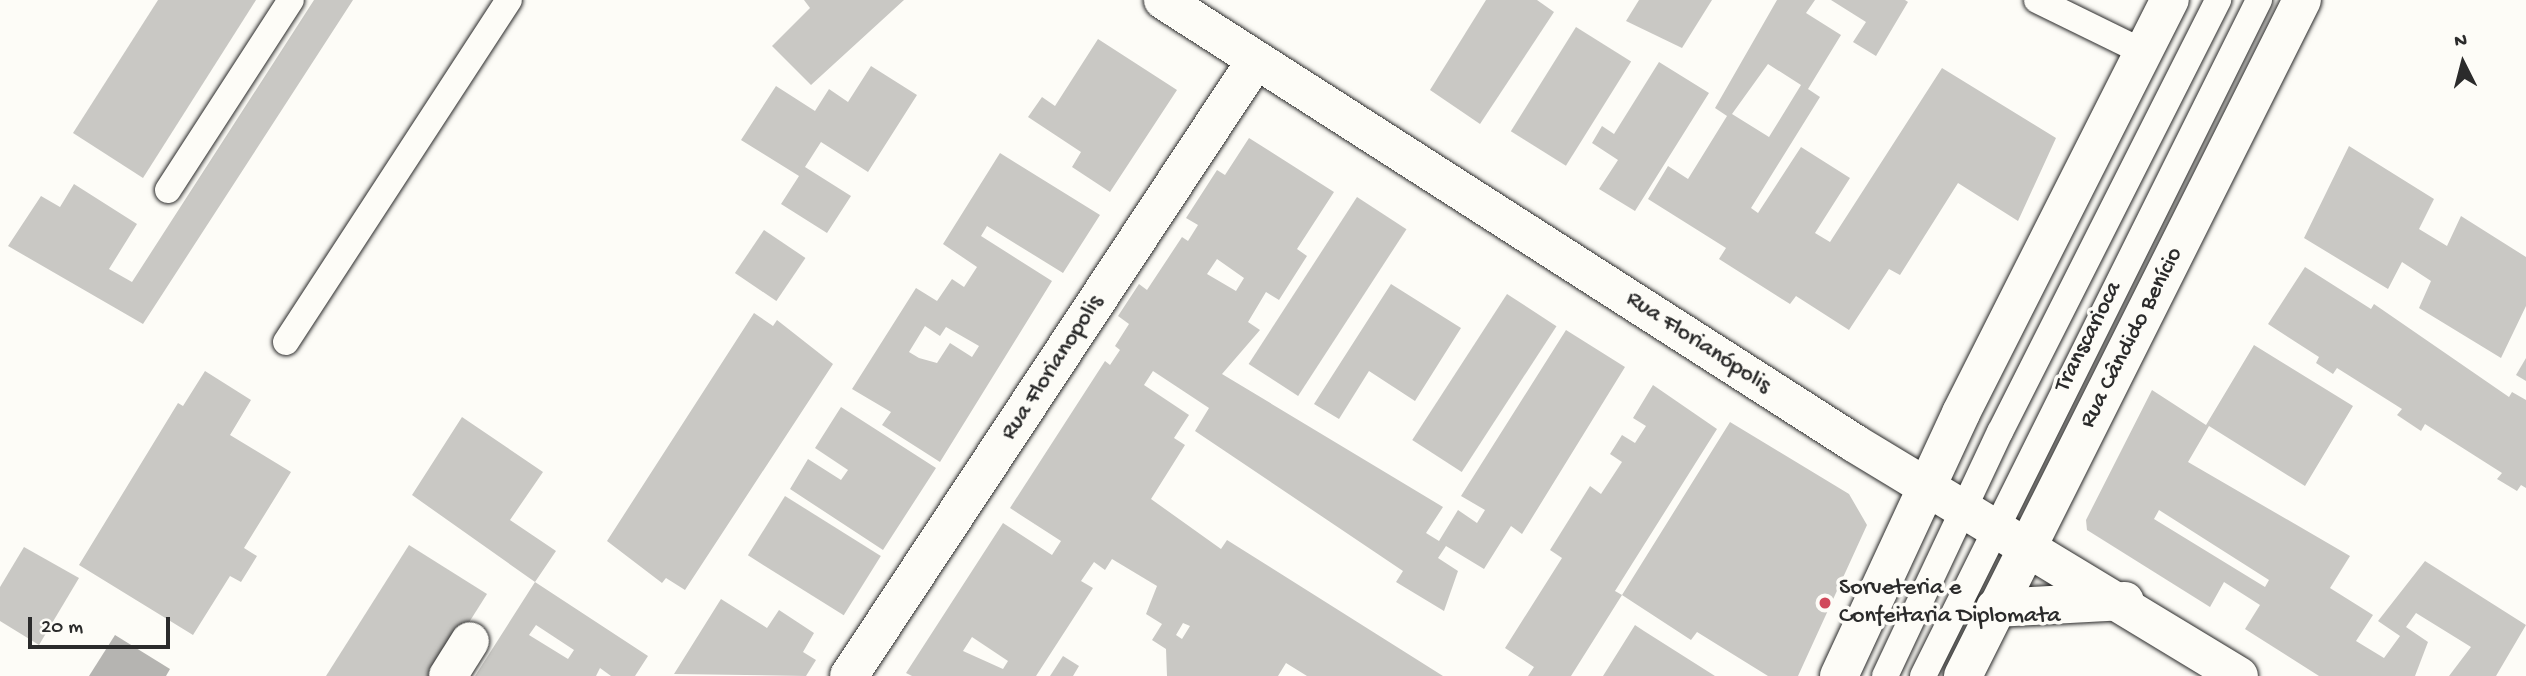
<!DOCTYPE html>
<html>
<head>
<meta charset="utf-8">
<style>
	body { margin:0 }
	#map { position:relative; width:2526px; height:676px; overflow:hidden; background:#fdfcf7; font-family:"Gochi Hand",sans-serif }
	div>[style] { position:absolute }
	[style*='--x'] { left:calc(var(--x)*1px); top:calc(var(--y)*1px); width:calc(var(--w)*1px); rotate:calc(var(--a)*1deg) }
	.water>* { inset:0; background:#b5b4b1 }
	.building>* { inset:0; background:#c9c8c4; transform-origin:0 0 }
	.roads { filter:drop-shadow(0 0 2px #2b2b2b) drop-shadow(0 0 2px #2b2b2b) }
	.service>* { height:26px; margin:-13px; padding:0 13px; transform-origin:13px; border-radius:13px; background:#fdfcf7 }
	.minor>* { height:38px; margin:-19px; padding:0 19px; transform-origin:19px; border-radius:19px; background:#fdfcf7 }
	.tertiary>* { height:38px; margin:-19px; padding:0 19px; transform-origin:19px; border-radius:19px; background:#fdfcf7 }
	.primary>* { height:38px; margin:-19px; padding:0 19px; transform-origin:19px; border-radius:19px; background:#fdfcf7 }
	.dots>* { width:19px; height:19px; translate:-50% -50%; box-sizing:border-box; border:4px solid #fdfcf7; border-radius:50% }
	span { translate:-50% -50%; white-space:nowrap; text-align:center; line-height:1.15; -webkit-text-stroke:7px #fdfcf7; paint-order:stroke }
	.street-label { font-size:24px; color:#2b2b2b }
	.poi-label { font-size:24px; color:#2b2b2b }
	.left { translate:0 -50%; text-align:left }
	.north { position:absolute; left:2428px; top:28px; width:70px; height:70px; -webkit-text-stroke:5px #fdfcf7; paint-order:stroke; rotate:354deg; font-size:19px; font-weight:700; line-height:28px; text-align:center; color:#2b2b2b }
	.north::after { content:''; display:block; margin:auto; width:24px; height:32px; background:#2b2b2b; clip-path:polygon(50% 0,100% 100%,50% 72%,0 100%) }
	.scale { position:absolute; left:28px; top:617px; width:142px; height:32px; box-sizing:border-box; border:4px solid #2b2b2b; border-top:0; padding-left:9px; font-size:21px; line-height:24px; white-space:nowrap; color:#2b2b2b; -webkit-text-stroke:5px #fdfcf7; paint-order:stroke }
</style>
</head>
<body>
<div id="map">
	<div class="water">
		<div style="clip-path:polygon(115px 635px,170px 669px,166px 676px,89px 676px)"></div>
	</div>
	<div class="building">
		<div style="clip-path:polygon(158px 0,256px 0,143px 178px,73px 133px)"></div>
		<div style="clip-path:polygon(314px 0,353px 0,143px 324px,8px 246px,41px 196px,60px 207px,74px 184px,137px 224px,109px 269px,132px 282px)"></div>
		<div style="clip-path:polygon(804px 0,904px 0,811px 85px,772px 46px,810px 8px)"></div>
		<div style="clip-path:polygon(1486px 0,1537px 0,1554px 12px,1480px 124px,1430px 90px)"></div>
		<div style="clip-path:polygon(1639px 0,1712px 0,1682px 48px,1626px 21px)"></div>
		<div style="clip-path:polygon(evenodd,1777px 0,1815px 0,1806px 13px,1841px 35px,1808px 89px,1820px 97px,1751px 208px,1758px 213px,1801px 147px,1850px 178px,1815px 233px,1830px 242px,1942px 68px,2056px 138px,2018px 221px,1958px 183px,1900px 275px,1889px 269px,1849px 330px,1796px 296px,1790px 304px,1719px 259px,1726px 248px,1648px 199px,1668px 166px,1688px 179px,1727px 116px,1715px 108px,1777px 0,1768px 64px,1801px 85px,1769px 137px,1732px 114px,1768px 64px)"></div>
		<div style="clip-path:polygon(1831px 0,1905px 0,1908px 2px,1876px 56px,1853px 42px,1866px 22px)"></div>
		<div style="left:1576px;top:27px;width:65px;height:123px;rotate:32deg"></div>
		<div style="clip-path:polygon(1098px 39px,1177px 90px,1110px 192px,1072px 167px,1081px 152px,1028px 117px,1042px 97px,1055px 106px)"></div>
		<div style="clip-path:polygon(1659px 62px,1709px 93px,1635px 211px,1599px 189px,1618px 160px,1592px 143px,1602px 126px,1614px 134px)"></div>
		<div style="clip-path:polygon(871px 66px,917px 95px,868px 172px,821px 142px,805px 167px,851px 196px,827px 233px,781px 204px,799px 176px,741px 140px,776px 86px,815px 111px,829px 89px,848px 102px)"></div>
		<div style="clip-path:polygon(evenodd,1249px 138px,1334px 192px,1297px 249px,1307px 256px,1279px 300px,1266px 292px,1248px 322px,1260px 330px,1222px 374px,1443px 507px,1426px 533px,1439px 541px,1458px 510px,1477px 523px,1485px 510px,1461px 496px,1566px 330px,1625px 367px,1522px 534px,1511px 526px,1484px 569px,1446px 546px,1438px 558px,1458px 571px,1444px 611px,1396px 582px,1403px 571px,1195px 431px,1209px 408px,1153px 371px,1144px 385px,1189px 415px,1174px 438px,1185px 445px,1151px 499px,1221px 549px,1227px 540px,1443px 676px,1307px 676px,1286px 663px,1278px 676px,1167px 676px,1166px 649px,1152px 640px,1162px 624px,1146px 614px,1157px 586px,1112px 559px,1105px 570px,1094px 562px,1081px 581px,1093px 588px,1036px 676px,912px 676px,906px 673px,1003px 523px,1052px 555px,1061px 541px,1010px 508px,1105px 361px,1110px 365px,1120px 350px,1115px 346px,1129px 324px,1118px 316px,1139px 284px,1147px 290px,1182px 237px,1188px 241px,1198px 225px,1186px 218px,1217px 170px,1225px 175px,1249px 138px,1217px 259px,1244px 278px,1236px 291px,1207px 274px,1217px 259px,1249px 138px,1183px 623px,1190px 626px,1182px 639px,1176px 635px,1183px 623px,1249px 138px,972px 637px,1008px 661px,1003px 669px,963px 651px,972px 637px)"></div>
		<div style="clip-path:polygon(2349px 146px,2434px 199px,2419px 229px,2447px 246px,2461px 216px,2526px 257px,2526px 306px,2501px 358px,2419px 308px,2431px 281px,2402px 262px,2388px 289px,2304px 238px)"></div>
		<div style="clip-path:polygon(evenodd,1000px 153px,1100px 215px,1063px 273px,987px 226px,981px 236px,1052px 281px,940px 462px,882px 425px,891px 412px,852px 389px,916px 288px,937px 301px,952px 279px,964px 287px,977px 267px,943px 244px,1000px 153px,925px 326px,940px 336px,946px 327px,979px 346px,972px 357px,950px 343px,937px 363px,919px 358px,909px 352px,925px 326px)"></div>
		<div style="left:1357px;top:197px;width:59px;height:199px;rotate:33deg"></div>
		<div style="left:764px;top:230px;width:50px;height:52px;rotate:34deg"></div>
		<div style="clip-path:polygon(2305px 267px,2371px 309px,2374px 304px,2509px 397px,2512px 392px,2526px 400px,2526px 488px,2521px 485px,2517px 491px,2497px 479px,2502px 473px,2425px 424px,2421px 431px,2397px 415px,2402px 409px,2337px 368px,2333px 374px,2316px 363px,2319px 357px,2268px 324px)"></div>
		<div style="clip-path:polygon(1391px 284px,1461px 328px,1415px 401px,1369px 371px,1339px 419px,1314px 404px)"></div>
		<div style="left:1507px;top:294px;width:59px;height:174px;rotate:33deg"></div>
		<div style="clip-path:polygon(754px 313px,773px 326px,777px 320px,833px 364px,685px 590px,666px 578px,662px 583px,607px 541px)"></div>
		<div style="clip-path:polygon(evenodd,2254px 345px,2353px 406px,2305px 486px,2209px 426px,2188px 462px,2350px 556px,2330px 588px,2373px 615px,2356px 641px,2384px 658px,2400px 636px,2378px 621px,2425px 561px,2526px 625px,2496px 676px,2449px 676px,2471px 647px,2416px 613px,2406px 627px,2428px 642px,2415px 676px,2319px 676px,2245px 629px,2260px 605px,2224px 582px,2210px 607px,2087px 530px,2086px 520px,2152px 390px,2206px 425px,2254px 345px,2159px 510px,2269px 580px,2265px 587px,2154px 519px,2159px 510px)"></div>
		<div style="clip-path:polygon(2526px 358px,2526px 381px,2516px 375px)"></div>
		<div style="clip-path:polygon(205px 371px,251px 400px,230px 435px,291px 472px,244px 548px,257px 556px,241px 582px,230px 576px,193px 635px,79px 565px,178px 403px,183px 406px)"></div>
		<div style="clip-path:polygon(1653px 385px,1717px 429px,1615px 591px,1622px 595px,1571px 676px,1528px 676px,1534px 667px,1505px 648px,1562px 558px,1550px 550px,1590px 486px,1601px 494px,1622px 462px,1610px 454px,1622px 435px,1635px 443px,1646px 426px,1633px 418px)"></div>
		<div style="clip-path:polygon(841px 407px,936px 468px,883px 550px,790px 489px,808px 459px,841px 480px,848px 470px,815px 448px)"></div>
		<div style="clip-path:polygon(462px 417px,543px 472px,510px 520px,556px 551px,535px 582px,412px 495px)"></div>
		<div style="clip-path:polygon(1730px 422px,1849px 494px,1867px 525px,1798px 676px,1768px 676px,1697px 632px,1691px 640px,1622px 595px)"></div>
		<div style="left:785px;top:496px;width:113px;height:70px;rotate:32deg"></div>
		<div style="clip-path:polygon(409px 545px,487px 594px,435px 676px,326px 676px)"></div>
		<div style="clip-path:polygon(24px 547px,79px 578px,39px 645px,0 621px,0 587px)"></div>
		<div style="clip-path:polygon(evenodd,535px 582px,648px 656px,635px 676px,611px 676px,600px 668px,596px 676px,475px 676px,535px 582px,536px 625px,574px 650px,568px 659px,529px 635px,536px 625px)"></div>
		<div style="clip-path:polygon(721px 599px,767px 628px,779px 610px,814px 633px,803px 652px,816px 660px,806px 676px,674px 674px)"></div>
		<div style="clip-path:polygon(1635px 625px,1644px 631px,1715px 676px,1603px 676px)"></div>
		<div style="clip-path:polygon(1063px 656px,1079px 666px,1073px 676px,1050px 676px)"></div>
	</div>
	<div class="roads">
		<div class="service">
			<div style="--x:2037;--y:0;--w:118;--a:26.1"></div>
			<div style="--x:168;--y:190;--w:226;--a:-57.1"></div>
			<div style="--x:286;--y:342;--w:408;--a:-56.9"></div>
			<div style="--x:1885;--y:676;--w:270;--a:-64.8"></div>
			<div style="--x:2000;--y:432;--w:484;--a:-63.2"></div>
			<div style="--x:1923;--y:676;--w:755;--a:-63.57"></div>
		</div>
		<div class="minor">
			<div style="--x:448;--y:676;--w:41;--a:-57.8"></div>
			<div style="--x:849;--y:676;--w:738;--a:-56.55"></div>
		</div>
		<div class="tertiary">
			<div style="--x:1163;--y:0;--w:821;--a:32.66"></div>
			<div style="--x:1854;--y:443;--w:450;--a:31.2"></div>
		</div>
		<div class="primary">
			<div style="--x:1995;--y:608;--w:130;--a:-3.1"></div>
			<div style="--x:1839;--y:676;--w:290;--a:-65.1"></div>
			<div style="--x:1961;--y:413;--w:463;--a:-63.2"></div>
			<div style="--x:1963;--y:676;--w:756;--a:-63.37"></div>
		</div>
	</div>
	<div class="dots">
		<div style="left:1825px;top:603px;background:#d1495b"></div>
	</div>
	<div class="street-label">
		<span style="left:2089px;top:337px;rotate:-63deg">Transcarioca</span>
		<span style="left:2132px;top:338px;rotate:-63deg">Rua Cândido Benício</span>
		<span style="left:1698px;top:343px;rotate:33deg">Rua Florianópolis</span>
		<span style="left:1053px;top:368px;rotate:-57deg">Rua Florianopolis</span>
	</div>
	<div class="poi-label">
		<span class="left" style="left:1839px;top:603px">Sorveteria e<br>Confeitaria Diplomata</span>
	</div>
	<div class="north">N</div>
	<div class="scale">20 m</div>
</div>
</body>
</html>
